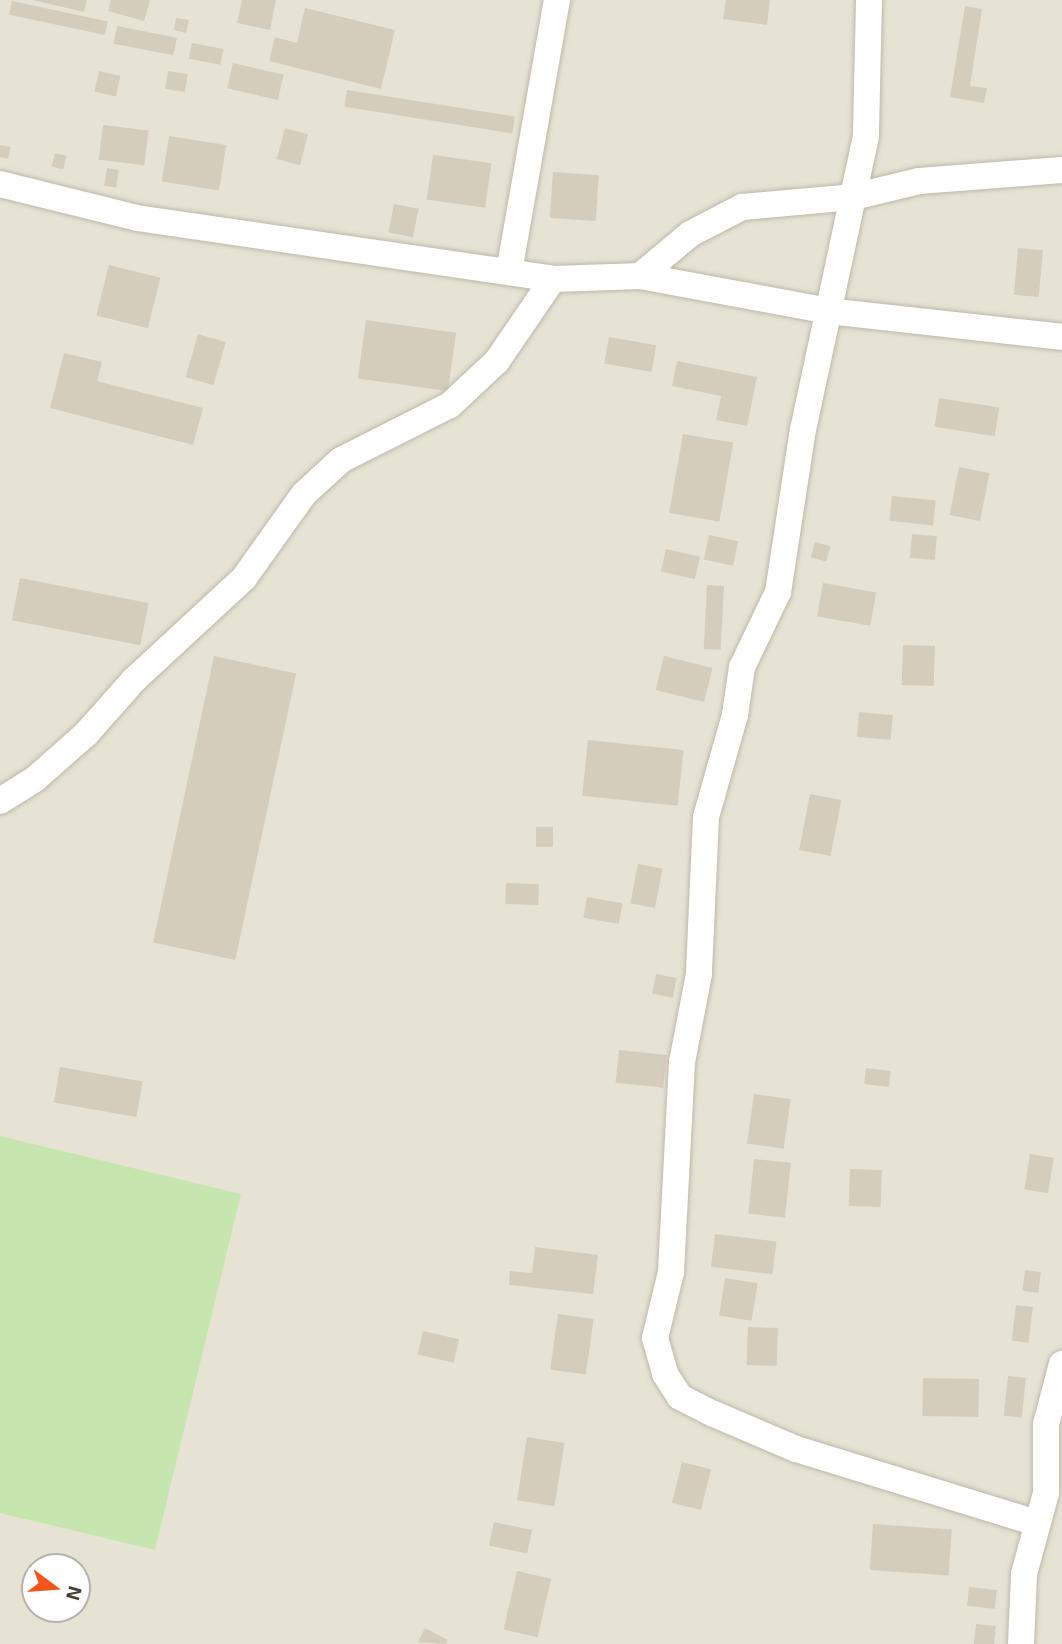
<!DOCTYPE html>
<html>
<head>
<meta charset="utf-8">
<style>
	body { margin:0 }
	#map { position:relative; width:1062px; height:1644px; overflow:hidden; background:#f3f0e6; font-family:"Exo 2",sans-serif }
	div>[style] { position:absolute }
	[style*='--x'] { left:calc(var(--x)*1px); top:calc(var(--y)*1px); width:calc(var(--w)*1px); rotate:calc(var(--a)*1deg) }
	.residential>* { inset:0; background:#e6e3d4 }
	.green>* { inset:0; background:#c7e6af }
	.building>* { inset:0; background:#d4cdbc; transform-origin:0 0 }
	.roads { filter:drop-shadow(0 0 2px #beb9a9) drop-shadow(0 0 2px #beb9a9) }
	.minor>* { height:26px; margin:-13px; padding:0 13px; transform-origin:13px; border-radius:13px; background:#fff }
	span { translate:-50% -50%; white-space:nowrap; text-align:center; line-height:1.15; -webkit-text-stroke:5px #fff; paint-order:stroke }
	.north { position:absolute; left:21px; top:1553px; width:70px; height:70px; box-sizing:border-box; background:#fff; border:2px solid #b5b3ae; border-radius:50%; rotate:106deg; font-size:19px; font-weight:700; line-height:28px; text-align:center; color:#454135 }
	.north::after { content:''; display:block; margin:auto; width:24px; height:32px; background:#f5541b; clip-path:polygon(50% 0,100% 100%,50% 72%,0 100%) }
</style>
</head>
<body>
<div id="map">
	<div class="residential">
		<div style="clip-path:polygon(evenodd,0 0,1062px 0,1062px 1644px,0 1644px,0 0,35px 1567px,77px 1567px,77px 1609px,35px 1609px,35px 1567px)"></div>
	</div>
	<div class="green">
		<div style="clip-path:polygon(0 1136px,241px 1194px,155px 1550px,0 1513px)"></div>
	</div>
	<div class="building">
		<div style="clip-path:polygon(33px 0,87px 0,84px 12px)"></div>
		<div style="clip-path:polygon(111px 0,150px 0,144px 21px,108px 11px)"></div>
		<div style="clip-path:polygon(242px 0,276px 0,270px 30px,237px 23px)"></div>
		<div style="clip-path:polygon(726px 0,770px 0,767px 25px,723px 19px)"></div>
		<div style="left:12px;top:1px;width:98px;height:14px;rotate:12deg"></div>
		<div style="clip-path:polygon(965px 6px,982px 9px,970px 86px,987px 88px,984px 103px,950px 97px)"></div>
		<div style="clip-path:polygon(305px 8px,395px 30px,381px 89px,269px 61px,275px 37px,297px 43px)"></div>
		<div style="clip-path:polygon(176px 18px,189px 20px,186px 33px,174px 30px)"></div>
		<div style="left:117px;top:26px;width:61px;height:18px;rotate:11deg"></div>
		<div style="left:192px;top:43px;width:32px;height:16px;rotate:11deg"></div>
		<div style="left:233px;top:63px;width:52px;height:26px;rotate:13deg"></div>
		<div style="left:99px;top:71px;width:22px;height:21px;rotate:13deg"></div>
		<div style="left:168px;top:71px;width:20px;height:18px;rotate:9deg"></div>
		<div style="left:347px;top:90px;width:170px;height:17px;rotate:9deg"></div>
		<div style="left:103px;top:125px;width:46px;height:35px;rotate:7deg"></div>
		<div style="left:285px;top:128px;width:24px;height:32px;rotate:15deg"></div>
		<div style="left:169px;top:136px;width:58px;height:46px;rotate:9deg"></div>
		<div style="clip-path:polygon(0 145px,11px 147px,8px 159px,0 157px)"></div>
		<div style="left:55px;top:153px;width:12px;height:14px;rotate:14deg"></div>
		<div style="left:433px;top:155px;width:59px;height:45px;rotate:8deg"></div>
		<div style="left:107px;top:168px;width:12px;height:18px;rotate:9deg"></div>
		<div style="left:553px;top:172px;width:46px;height:46px;rotate:4deg"></div>
		<div style="left:394px;top:204px;width:25px;height:29px;rotate:11deg"></div>
		<div style="left:1018px;top:248px;width:25px;height:47px;rotate:5deg"></div>
		<div style="left:109px;top:265px;width:53px;height:52px;rotate:14deg"></div>
		<div style="left:366px;top:320px;width:91px;height:59px;rotate:8deg"></div>
		<div style="left:198px;top:334px;width:29px;height:45px;rotate:16deg"></div>
		<div style="left:609px;top:337px;width:48px;height:27px;rotate:10deg"></div>
		<div style="clip-path:polygon(64px 353px,102px 362px,97px 381px,203px 408px,193px 445px,50px 408px)"></div>
		<div style="clip-path:polygon(677px 361px,757px 377px,747px 426px,716px 420px,721px 396px,672px 386px)"></div>
		<div style="left:939px;top:398px;width:61px;height:29px;rotate:9deg"></div>
		<div style="left:683px;top:434px;width:51px;height:80px;rotate:10deg"></div>
		<div style="left:959px;top:467px;width:31px;height:49px;rotate:11deg"></div>
		<div style="left:892px;top:496px;width:44px;height:25px;rotate:6deg"></div>
		<div style="left:912px;top:534px;width:25px;height:24px;rotate:5deg"></div>
		<div style="left:709px;top:535px;width:30px;height:25px;rotate:12deg"></div>
		<div style="left:815px;top:542px;width:16px;height:16px;rotate:15deg"></div>
		<div style="left:666px;top:549px;width:35px;height:23px;rotate:13deg"></div>
		<div style="left:20px;top:578px;width:131px;height:43px;rotate:11deg"></div>
		<div style="left:823px;top:583px;width:54px;height:34px;rotate:10deg"></div>
		<div style="left:707px;top:585px;width:17px;height:64px;rotate:3deg"></div>
		<div style="left:903px;top:645px;width:32px;height:40px;rotate:2deg"></div>
		<div style="left:214px;top:656px;width:84px;height:293px;rotate:12deg"></div>
		<div style="left:664px;top:656px;width:50px;height:35px;rotate:14deg"></div>
		<div style="left:859px;top:712px;width:34px;height:25px;rotate:5deg"></div>
		<div style="left:588px;top:740px;width:96px;height:56px;rotate:6deg"></div>
		<div style="left:810px;top:794px;width:32px;height:57px;rotate:11deg"></div>
		<div style="left:536px;top:827px;width:17px;height:20px"></div>
		<div style="left:638px;top:864px;width:25px;height:40px;rotate:11deg"></div>
		<div style="left:506px;top:883px;width:33px;height:21px;rotate:2deg"></div>
		<div style="left:587px;top:897px;width:36px;height:21px;rotate:10deg"></div>
		<div style="left:656px;top:974px;width:21px;height:20px;rotate:11deg"></div>
		<div style="left:619px;top:1050px;width:48px;height:33px;rotate:6deg"></div>
		<div style="left:60px;top:1067px;width:84px;height:36px;rotate:10deg"></div>
		<div style="left:866px;top:1068px;width:25px;height:16px;rotate:7deg"></div>
		<div style="left:754px;top:1094px;width:37px;height:50px;rotate:8deg"></div>
		<div style="left:1030px;top:1154px;width:24px;height:36px;rotate:9deg"></div>
		<div style="left:754px;top:1159px;width:37px;height:55px;rotate:6deg"></div>
		<div style="left:850px;top:1169px;width:32px;height:37px;rotate:2deg"></div>
		<div style="left:715px;top:1234px;width:62px;height:33px;rotate:7deg"></div>
		<div style="clip-path:polygon(535px 1247px,598px 1255px,593px 1294px,509px 1285px,510px 1271px,532px 1273px)"></div>
		<div style="left:1025px;top:1270px;width:16px;height:21px;rotate:7deg"></div>
		<div style="left:725px;top:1278px;width:33px;height:38px;rotate:9deg"></div>
		<div style="left:1016px;top:1305px;width:17px;height:36px;rotate:7deg"></div>
		<div style="left:558px;top:1314px;width:36px;height:56px;rotate:8deg"></div>
		<div style="left:748px;top:1327px;width:30px;height:38px;rotate:2deg"></div>
		<div style="left:423px;top:1331px;width:37px;height:24px;rotate:13deg"></div>
		<div style="left:1008px;top:1376px;width:18px;height:40px;rotate:6deg"></div>
		<div style="left:923px;top:1378px;width:56px;height:38px;rotate:1deg"></div>
		<div style="left:527px;top:1437px;width:38px;height:64px;rotate:9deg"></div>
		<div style="left:682px;top:1462px;width:30px;height:42px;rotate:14deg"></div>
		<div style="left:494px;top:1522px;width:39px;height:24px;rotate:12deg"></div>
		<div style="left:873px;top:1524px;width:79px;height:46px;rotate:4deg"></div>
		<div style="left:517px;top:1571px;width:35px;height:60px;rotate:13deg"></div>
		<div style="left:969px;top:1587px;width:28px;height:19px;rotate:6deg"></div>
		<div style="left:976px;top:1624px;width:20px;height:20px;rotate:6deg"></div>
		<div style="clip-path:polygon(425px 1628px,448px 1640px,446px 1644px,418px 1642px)"></div>
	</div>
	<div class="roads">
		<div class="minor">
			<div style="--x:869;--y:0;--w:136;--a:91.3"></div>
			<div style="--x:866;--y:136;--w:300;--a:102.1"></div>
			<div style="--x:803;--y:429;--w:165;--a:98.7"></div>
			<div style="--x:778;--y:592;--w:83;--a:115.6"></div>
			<div style="--x:742;--y:667;--w:49;--a:98.3"></div>
			<div style="--x:735;--y:715;--w:106;--a:105.9"></div>
			<div style="--x:706;--y:817;--w:157;--a:92.6"></div>
			<div style="--x:699;--y:974;--w:90;--a:100.9"></div>
			<div style="--x:682;--y:1062;--w:210;--a:93"></div>
			<div style="--x:671;--y:1272;--w:68;--a:103.6"></div>
			<div style="--x:655;--y:1338;--w:37;--a:74"></div>
			<div style="--x:665;--y:1374;--w:27;--a:57"></div>
			<div style="--x:680;--y:1397;--w:38;--a:27"></div>
			<div style="--x:714;--y:1414;--w:89;--a:23.1"></div>
			<div style="--x:796;--y:1449;--w:252;--a:17.1"></div>
			<div style="--x:0;--y:184;--w:141;--a:13.9"></div>
			<div style="--x:137;--y:218;--w:420;--a:8.3"></div>
			<div style="--x:553;--y:279;--w:87;--a:-2"></div>
			<div style="--x:640;--y:276;--w:191;--a:10.5"></div>
			<div style="--x:828;--y:311;--w:235;--a:6.3"></div>
			<div style="--x:509;--y:272;--w:276;--a:-80"></div>
			<div style="--x:640;--y:276;--w:65;--a:-40"></div>
			<div style="--x:690;--y:234;--w:59;--a:-27.4"></div>
			<div style="--x:742;--y:207;--w:111;--a:-5.1"></div>
			<div style="--x:853;--y:197;--w:68;--a:-13.6"></div>
			<div style="--x:919;--y:181;--w:143;--a:-4.4"></div>
			<div style="--x:0;--y:801;--w:41;--a:-32.2"></div>
			<div style="--x:35;--y:779;--w:68;--a:-41.4"></div>
			<div style="--x:86;--y:734;--w:72;--a:-48.4"></div>
			<div style="--x:134;--y:680;--w:150;--a:-42.8"></div>
			<div style="--x:244;--y:578;--w:103;--a:-54.5"></div>
			<div style="--x:304;--y:494;--w:50;--a:-42.6"></div>
			<div style="--x:341;--y:460;--w:122;--a:-26.8"></div>
			<div style="--x:450;--y:405;--w:64;--a:-43.1"></div>
			<div style="--x:497;--y:361;--w:99;--a:-55.7"></div>
			<div style="--x:1021;--y:1644;--w:70;--a:-87.5"></div>
			<div style="--x:1024;--y:1574;--w:84;--a:-74.8"></div>
			<div style="--x:1046;--y:1493;--w:69;--a:-90"></div>
			<div style="--x:1046;--y:1424;--w:62;--a:-75.1"></div>
		</div>
	</div>
	<div class="north">N</div>
</div>
</body>
</html>
